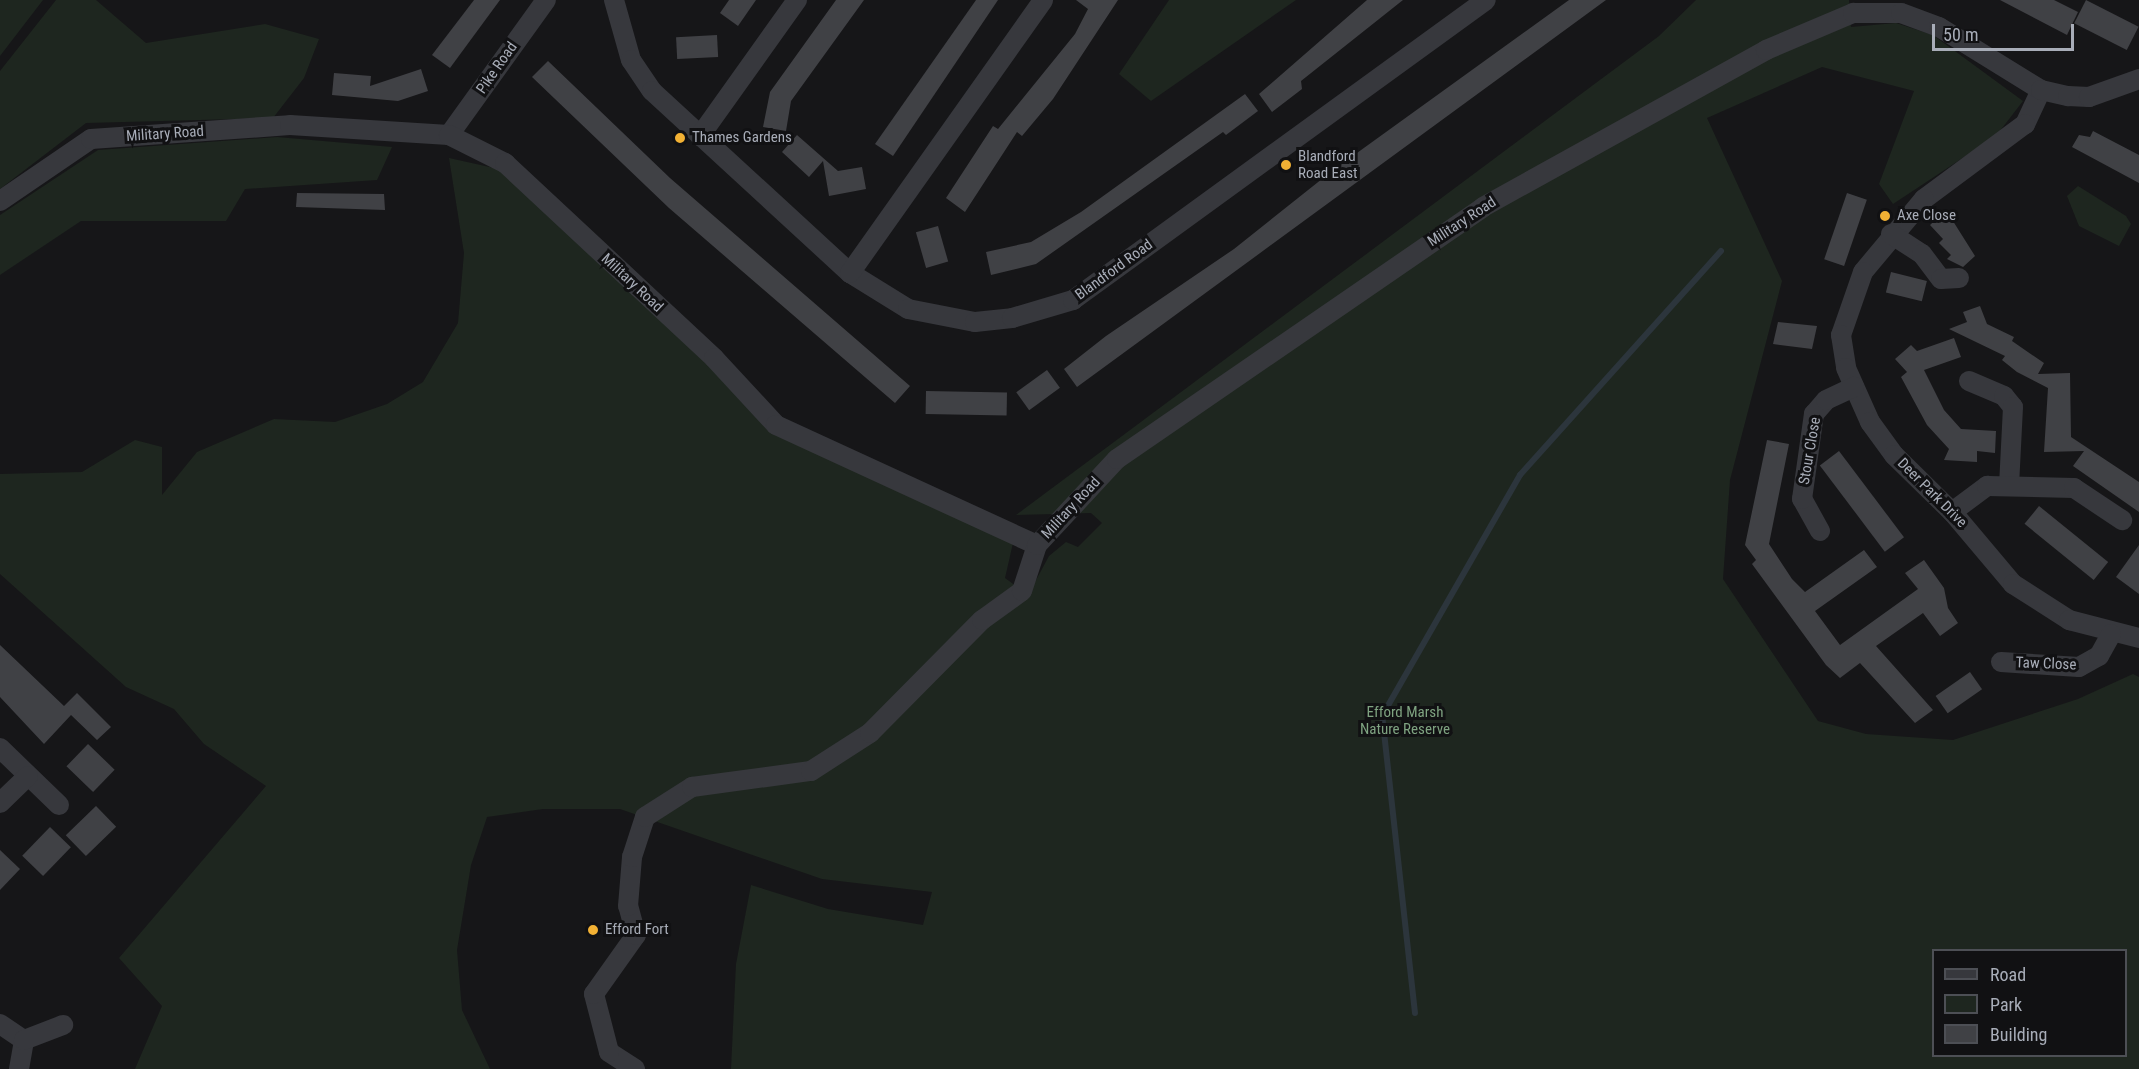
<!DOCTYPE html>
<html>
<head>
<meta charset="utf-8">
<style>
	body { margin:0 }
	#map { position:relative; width:2139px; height:1069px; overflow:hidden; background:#161618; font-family:"Roboto Condensed",sans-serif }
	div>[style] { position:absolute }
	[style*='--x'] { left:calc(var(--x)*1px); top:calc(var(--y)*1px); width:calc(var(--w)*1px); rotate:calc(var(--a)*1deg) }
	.green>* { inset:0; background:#1e261f }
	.stream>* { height:6px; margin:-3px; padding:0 3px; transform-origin:3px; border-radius:3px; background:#2c353c }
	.building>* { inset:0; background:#404145; transform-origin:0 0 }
	.minor>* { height:20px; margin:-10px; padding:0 10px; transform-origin:10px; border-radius:10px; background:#37383d }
	.dots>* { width:16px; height:16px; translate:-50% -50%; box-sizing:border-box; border:3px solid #111113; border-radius:50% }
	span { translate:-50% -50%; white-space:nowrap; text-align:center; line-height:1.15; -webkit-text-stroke:6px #111113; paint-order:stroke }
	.street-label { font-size:15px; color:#a8adb8 }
	.poi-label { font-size:15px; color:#a8adb8 }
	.left { translate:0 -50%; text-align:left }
	.park-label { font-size:15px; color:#7fa381 }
	.legend { position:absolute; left:1932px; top:949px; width:195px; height:108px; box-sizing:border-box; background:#111113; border:2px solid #4d4f55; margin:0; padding:8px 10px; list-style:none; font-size:18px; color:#a8adb8 }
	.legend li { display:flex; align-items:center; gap:12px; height:30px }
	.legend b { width:30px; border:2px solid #4d4f55 }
	.scale { position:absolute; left:1932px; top:24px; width:142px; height:27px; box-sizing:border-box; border:3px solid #a8adb8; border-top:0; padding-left:8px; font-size:18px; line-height:21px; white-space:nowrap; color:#a8adb8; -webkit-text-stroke:4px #111113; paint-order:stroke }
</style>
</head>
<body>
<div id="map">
	<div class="green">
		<div style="clip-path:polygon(0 0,43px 0,0 56px)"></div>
		<div style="clip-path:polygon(56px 0,96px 0,146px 43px,265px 24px,319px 39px,304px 78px,273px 118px,86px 123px,0 189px,0 71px)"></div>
		<div style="clip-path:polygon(1169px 0,1296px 0,1151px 101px,1119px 74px)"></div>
		<div style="clip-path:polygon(evenodd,1696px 0,1849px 0,1851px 27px,1896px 23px,1933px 35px,2023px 101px,1996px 136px,1893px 204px,1879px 184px,1914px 91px,1822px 67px,1707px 118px,1782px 281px,1730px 480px,1723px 579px,1818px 721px,1866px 734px,1953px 740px,2078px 699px,2133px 674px,2139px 677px,2139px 1069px,731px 1069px,736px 964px,751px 885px,828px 909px,923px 925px,932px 892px,822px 879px,620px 809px,543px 809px,487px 817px,471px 865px,457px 950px,462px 1010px,490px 1069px,135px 1069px,162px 1006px,119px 958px,266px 786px,204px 744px,174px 709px,126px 687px,0 574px,0 474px,82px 472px,135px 440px,162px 447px,162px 495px,197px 452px,274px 419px,335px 422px,387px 404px,423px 382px,458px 323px,464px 253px,449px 158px,503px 170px,705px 358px,772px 429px,1013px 543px,1005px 578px,1028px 595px,1049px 556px,1066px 542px,1078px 547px,1102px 523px,1091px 513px,1016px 515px,1659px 36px,1696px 0,1934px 950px,2126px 950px,2126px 1056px,1934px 1056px,1934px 950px)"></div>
		<div style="clip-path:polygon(277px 137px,392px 147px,377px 180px,245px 189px,226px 221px,81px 221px,0 275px,0 215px,98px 150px)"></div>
		<div style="clip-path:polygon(2078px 186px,2126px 216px,2131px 224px,2119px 246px,2079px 226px,2067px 196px)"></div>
	</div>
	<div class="stream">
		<div style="--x:1415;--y:1013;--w:299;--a:-96.3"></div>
		<div style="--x:1382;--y:716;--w:278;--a:-60.2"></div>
		<div style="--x:1520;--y:475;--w:301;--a:-48.1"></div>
	</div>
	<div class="building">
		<div style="clip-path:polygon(474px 0,500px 0,450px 68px,432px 55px)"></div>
		<div style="clip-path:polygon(729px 0,756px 0,738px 26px,720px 13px)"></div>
		<div style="clip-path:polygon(836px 0,864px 0,791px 101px,786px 131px,763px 127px,770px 92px)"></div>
		<div style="clip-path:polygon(976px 0,998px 0,893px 156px,875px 144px)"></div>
		<div style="clip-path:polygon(1076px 0,1118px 0,1053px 99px,1022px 136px,1017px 132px,965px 212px,946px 198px,993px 126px,998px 129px,1075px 34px,1088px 9px)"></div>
		<div style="clip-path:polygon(1367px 0,1403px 0,1301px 81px,1302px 89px,1272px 112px,1259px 94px)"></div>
		<div style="clip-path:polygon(1569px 0,1606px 0,1077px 387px,1064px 369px,1106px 336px,1234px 249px,1332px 171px)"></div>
		<div style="clip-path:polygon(2000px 0,2054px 0,2078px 12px,2067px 35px)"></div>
		<div style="left:2086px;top:0;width:59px;height:26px;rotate:27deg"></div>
		<div style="left:717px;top:35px;width:22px;height:41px;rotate:87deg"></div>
		<div style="clip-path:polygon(548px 61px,670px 178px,910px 386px,895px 403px,669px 208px,532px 77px)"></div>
		<div style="clip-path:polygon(421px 69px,428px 91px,398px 101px,332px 95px,334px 73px,371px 76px,370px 86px)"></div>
		<div style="clip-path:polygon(1245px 94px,1258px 111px,1226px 135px,1223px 132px,1036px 264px,991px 275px,986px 252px,1031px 242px,1081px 212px)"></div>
		<div style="clip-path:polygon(2093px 131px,2139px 155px,2139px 183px,2072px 147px,2079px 135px,2090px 137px)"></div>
		<div style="clip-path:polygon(797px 135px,838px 171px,862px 167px,866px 189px,829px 196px,823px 161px,809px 177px,782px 152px)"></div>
		<div style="clip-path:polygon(297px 193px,384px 194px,385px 210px,296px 207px)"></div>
		<div style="left:1847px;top:193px;width:21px;height:70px;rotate:19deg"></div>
		<div style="clip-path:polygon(1946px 210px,1975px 256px,1963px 267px,1947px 259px,1951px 255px,1939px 243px,1943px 239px,1930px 225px)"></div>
		<div style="left:938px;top:226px;width:37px;height:23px;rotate:74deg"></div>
		<div style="left:1891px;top:272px;width:37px;height:21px;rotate:14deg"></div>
		<div style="clip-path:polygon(1980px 306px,1987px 324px,2014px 337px,2012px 341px,2044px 363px,2038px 374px,2070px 373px,2071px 437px,2139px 482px,2139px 512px,2073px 466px,2084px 451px,2044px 452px,2048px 388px,2017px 372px,2002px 360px,2005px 356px,1949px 329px,1967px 322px,1963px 312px)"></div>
		<div style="clip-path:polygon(1778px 322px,1817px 326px,1812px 349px,1773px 344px)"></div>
		<div style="clip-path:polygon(1954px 338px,1961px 357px,1924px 370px,1944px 410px,1961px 429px,1996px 431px,1995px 453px,1977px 451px,1977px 462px,1944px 460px,1949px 449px,1927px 425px,1901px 377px,1907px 372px,1895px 359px,1911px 345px,1917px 351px)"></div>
		<div style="left:1047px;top:370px;width:22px;height:38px;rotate:54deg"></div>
		<div style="left:926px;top:391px;width:81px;height:23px;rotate:1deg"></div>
		<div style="clip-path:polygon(1767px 440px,1789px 444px,1769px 544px,1792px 579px,1805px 592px,1864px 550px,1877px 567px,1815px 611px,1840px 645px,1918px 589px,1905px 573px,1924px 560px,1944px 588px,1948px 608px,1958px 623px,1940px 636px,1923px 613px,1876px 646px,1933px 710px,1915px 723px,1860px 663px,1840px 678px,1826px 665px,1752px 564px,1756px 560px,1745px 545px)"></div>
		<div style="left:1839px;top:451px;width:108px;height:24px;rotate:53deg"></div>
		<div style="left:2039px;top:506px;width:89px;height:23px;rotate:39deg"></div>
		<div style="clip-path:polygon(2139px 545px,2139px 594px,2116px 577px)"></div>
		<div style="clip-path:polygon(0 645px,64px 706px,77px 693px,111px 727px,97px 740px,71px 715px,44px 744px,0 697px)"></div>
		<div style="left:1970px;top:672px;width:21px;height:42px;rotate:55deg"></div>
		<div style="left:88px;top:744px;width:37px;height:31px;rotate:44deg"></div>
		<div style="left:96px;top:806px;width:29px;height:42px;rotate:46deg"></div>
		<div style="left:50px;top:827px;width:29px;height:40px;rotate:44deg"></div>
		<div style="clip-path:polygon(0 850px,20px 869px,0 890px)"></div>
	</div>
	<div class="minor">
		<div style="--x:614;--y:0;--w:62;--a:74.2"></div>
		<div style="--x:631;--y:60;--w:37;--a:56"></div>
		<div style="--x:652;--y:91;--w:269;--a:42.6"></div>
		<div style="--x:850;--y:273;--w:68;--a:31.8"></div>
		<div style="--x:908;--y:309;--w:68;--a:11"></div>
		<div style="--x:975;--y:322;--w:37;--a:-6"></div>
		<div style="--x:1012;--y:318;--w:64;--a:-16.4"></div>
		<div style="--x:1073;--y:300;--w:510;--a:-35.99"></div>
		<div style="--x:2041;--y:90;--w:38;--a:115"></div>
		<div style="--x:2025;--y:124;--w:126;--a:143.4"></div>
		<div style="--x:1924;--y:199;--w:95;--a:129.9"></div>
		<div style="--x:1863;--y:272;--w:67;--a:109.2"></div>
		<div style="--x:1841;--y:335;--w:33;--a:81"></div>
		<div style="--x:1846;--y:368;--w:59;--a:66"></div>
		<div style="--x:1870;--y:422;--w:41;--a:54"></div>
		<div style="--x:1894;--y:455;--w:84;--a:44.5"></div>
		<div style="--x:1954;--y:514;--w:92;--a:49.9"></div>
		<div style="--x:2013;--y:584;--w:67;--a:32.7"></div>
		<div style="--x:2069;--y:620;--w:72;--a:14.4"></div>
		<div style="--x:449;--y:135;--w:166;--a:-54.3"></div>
		<div style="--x:700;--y:136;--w:167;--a:-54.5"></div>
		<div style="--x:0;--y:201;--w:110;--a:-34.3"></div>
		<div style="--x:91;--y:139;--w:199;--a:-4"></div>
		<div style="--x:290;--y:125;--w:159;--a:3.6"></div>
		<div style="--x:449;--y:135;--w:63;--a:26.6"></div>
		<div style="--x:505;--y:163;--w:286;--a:43"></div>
		<div style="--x:714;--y:358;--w:91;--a:47.2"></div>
		<div style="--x:776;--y:425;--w:287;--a:24.7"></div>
		<div style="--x:1891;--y:234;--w:37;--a:33"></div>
		<div style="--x:1922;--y:254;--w:31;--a:53"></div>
		<div style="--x:1941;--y:279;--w:18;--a:-3"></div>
		<div style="--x:850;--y:273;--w:334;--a:-54.7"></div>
		<div style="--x:1969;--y:381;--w:38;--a:23"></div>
		<div style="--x:2004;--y:396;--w:14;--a:51"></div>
		<div style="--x:2013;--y:407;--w:79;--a:92.9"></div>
		<div style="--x:1952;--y:512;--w:44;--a:-36.6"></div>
		<div style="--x:1987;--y:486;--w:87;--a:1.3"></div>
		<div style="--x:2074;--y:488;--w:58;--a:33.7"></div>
		<div style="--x:1820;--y:531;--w:37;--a:-119"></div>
		<div style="--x:1802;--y:499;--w:86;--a:-82"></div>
		<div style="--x:1814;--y:414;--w:18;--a:-49"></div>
		<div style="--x:1826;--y:400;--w:31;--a:-25"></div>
		<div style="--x:2001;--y:662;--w:78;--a:3.7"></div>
		<div style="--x:2079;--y:667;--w:23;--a:-29"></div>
		<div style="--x:2099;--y:656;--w:25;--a:-61"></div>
		<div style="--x:0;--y:748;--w:82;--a:44"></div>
		<div style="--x:0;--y:803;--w:39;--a:-44"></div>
		<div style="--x:0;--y:1024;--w:29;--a:34"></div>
		<div style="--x:19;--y:1069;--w:29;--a:-80"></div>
		<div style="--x:24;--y:1040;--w:42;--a:-21"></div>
		<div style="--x:635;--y:1069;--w:31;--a:-147"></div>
		<div style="--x:609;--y:1052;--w:60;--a:-104.5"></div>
		<div style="--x:594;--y:994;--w:72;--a:-54.6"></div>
		<div style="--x:636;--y:935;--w:30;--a:-105"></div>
		<div style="--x:628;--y:906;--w:49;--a:-85.3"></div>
		<div style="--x:632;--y:857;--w:42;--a:-72"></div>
		<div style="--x:645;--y:817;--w:56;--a:-32.6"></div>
		<div style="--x:692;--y:787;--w:120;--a:-7.7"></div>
		<div style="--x:811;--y:771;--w:70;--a:-32.8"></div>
		<div style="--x:870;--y:733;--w:159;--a:-45.3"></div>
		<div style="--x:982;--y:620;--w:49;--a:-35.9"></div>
		<div style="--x:1022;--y:591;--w:48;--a:-71.9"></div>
		<div style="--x:1037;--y:545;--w:117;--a:-47.1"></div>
		<div style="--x:1117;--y:459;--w:444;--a:-34.5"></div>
		<div style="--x:1483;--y:207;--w:324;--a:-29"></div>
		<div style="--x:1766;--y:50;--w:95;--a:-23"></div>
		<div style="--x:1853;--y:13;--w:48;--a:0"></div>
		<div style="--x:1901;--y:13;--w:40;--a:20.2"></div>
		<div style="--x:1939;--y:27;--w:120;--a:31.7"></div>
		<div style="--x:2041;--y:90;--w:28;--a:13"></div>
		<div style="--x:2068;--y:96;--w:21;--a:3"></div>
		<div style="--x:2089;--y:97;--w:53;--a:-19.8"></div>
	</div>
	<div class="dots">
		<div style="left:680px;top:138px;background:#f2b134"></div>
		<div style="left:1286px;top:165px;background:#f2b134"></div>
		<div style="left:1885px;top:216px;background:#f2b134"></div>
		<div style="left:593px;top:930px;background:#f2b134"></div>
	</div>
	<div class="street-label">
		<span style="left:497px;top:68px;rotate:-55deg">Pike Road</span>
		<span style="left:165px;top:134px;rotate:-4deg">Military Road</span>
		<span style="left:1462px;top:222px;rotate:-33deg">Military Road</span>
		<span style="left:1114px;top:270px;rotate:-36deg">Blandford Road</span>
		<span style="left:632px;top:283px;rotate:43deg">Military Road</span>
		<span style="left:1810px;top:451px;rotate:-80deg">Stour Close</span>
		<span style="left:1932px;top:493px;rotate:45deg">Deer Park Drive</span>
		<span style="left:1071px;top:508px;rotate:-47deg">Military Road</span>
		<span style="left:2046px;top:664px;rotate:2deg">Taw Close</span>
	</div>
	<div class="poi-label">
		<span class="left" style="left:692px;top:138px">Thames Gardens</span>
		<span class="left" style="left:1298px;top:165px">Blandford<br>Road East</span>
		<span class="left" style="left:1897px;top:216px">Axe Close</span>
		<span class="left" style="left:605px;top:930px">Efford Fort</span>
	</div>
	<div class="park-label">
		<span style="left:1405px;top:721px">Efford Marsh<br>Nature Reserve</span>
	</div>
	<ul class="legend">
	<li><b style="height:8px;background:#37383d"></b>Road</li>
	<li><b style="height:16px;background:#1e261f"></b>Park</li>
	<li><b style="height:16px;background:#404145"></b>Building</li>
	</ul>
	<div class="scale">50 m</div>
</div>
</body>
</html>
